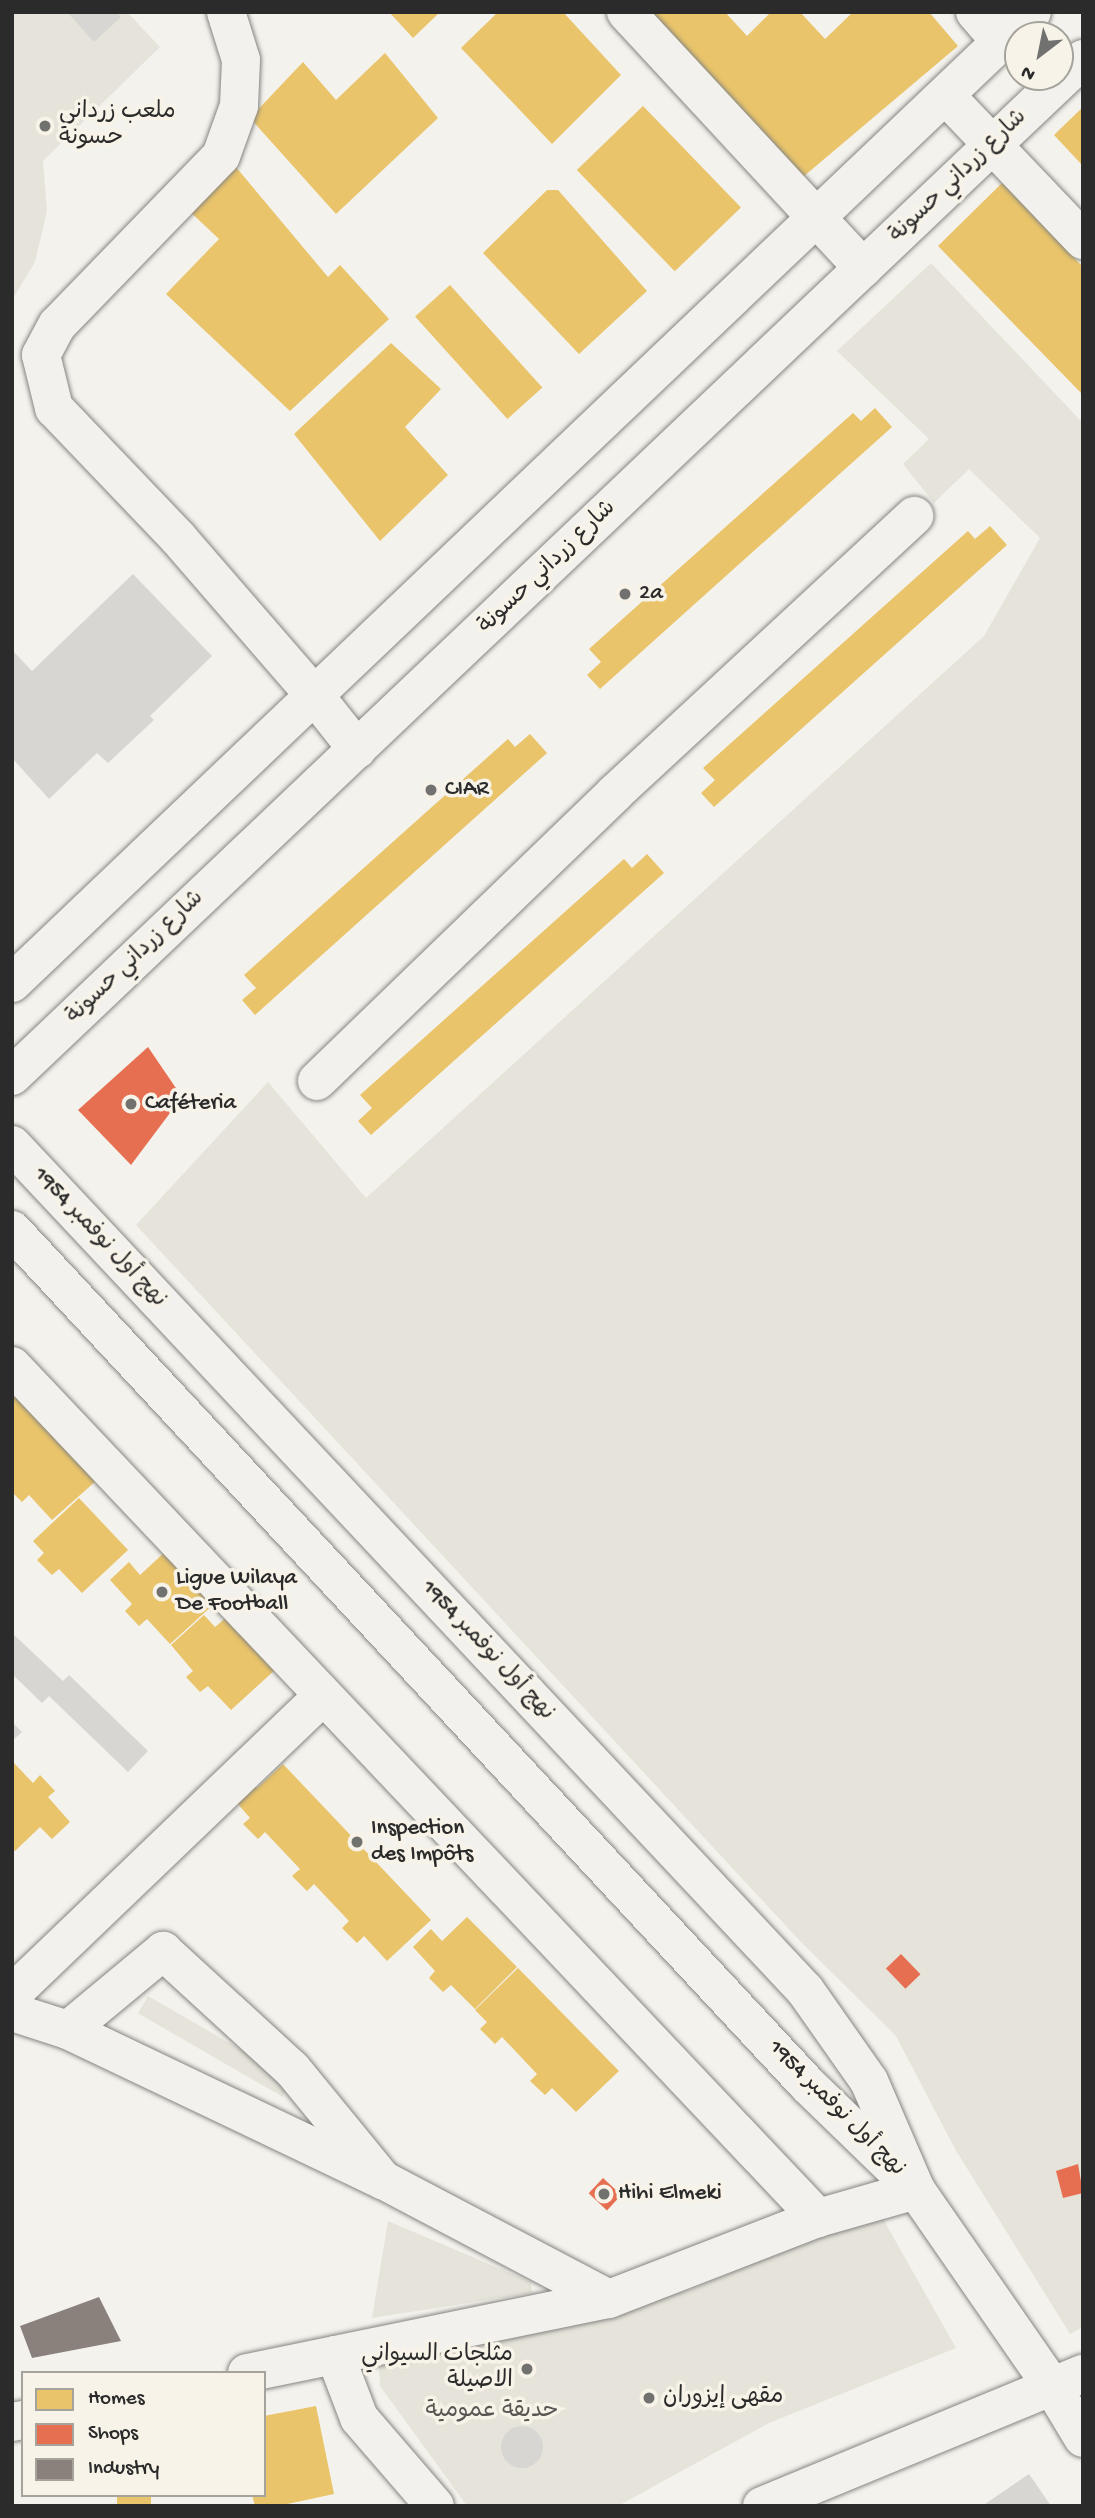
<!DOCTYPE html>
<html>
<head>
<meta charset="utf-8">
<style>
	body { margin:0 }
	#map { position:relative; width:1095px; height:2518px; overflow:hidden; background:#f4f2ec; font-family:"Gochi Hand","Playpen Sans Arabic",sans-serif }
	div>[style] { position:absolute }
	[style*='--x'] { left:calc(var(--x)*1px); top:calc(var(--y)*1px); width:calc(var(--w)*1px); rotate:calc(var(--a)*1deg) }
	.green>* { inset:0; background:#e6e3da; transform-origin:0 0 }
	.homes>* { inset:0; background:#e9c46a; transform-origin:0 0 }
	.shops>* { inset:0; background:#e76f51; transform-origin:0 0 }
	.industry>* { inset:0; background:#8a817c }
	.building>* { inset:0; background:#d7d6d2 }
	.round { border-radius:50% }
	.roads { filter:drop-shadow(0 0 2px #858582) drop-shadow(0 0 2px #858582) }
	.minor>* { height:38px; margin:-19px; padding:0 19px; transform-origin:19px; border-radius:19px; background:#f2f1ed }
	.tertiary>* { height:38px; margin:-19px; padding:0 19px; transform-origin:19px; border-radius:19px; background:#f2f1ed }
	.primary>* { height:38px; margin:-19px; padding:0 19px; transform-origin:19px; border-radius:19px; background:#f2f1ed }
	.trunk>* { height:38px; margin:-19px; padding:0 19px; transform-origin:19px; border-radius:19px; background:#f2f1ed }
	.dots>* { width:19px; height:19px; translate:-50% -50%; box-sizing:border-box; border:4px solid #f7f3e8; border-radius:50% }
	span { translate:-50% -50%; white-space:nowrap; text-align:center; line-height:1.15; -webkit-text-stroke:7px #f7f3e8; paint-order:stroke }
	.poi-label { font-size:23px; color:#2b2b2b }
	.left { translate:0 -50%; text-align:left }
	.right { translate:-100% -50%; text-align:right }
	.street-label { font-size:23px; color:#2b2b2b }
	.park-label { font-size:23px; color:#575653 }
	.frame { position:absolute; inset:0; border:14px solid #2b2b2b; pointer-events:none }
	.legend { position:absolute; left:21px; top:2371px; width:245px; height:126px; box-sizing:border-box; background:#f7f3e8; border:2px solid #a5a39c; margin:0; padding:9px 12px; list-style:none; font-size:21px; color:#2b2b2b }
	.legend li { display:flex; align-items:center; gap:14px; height:35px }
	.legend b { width:35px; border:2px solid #a5a39c }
	.north { position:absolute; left:1004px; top:21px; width:70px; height:70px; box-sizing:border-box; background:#f7f3e8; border:2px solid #a5a39c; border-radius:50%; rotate:212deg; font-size:19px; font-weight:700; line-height:28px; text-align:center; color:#2b2b2b }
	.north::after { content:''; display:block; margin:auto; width:24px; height:32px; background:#71716f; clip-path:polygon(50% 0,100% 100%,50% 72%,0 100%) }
</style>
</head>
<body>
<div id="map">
	<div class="green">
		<div style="clip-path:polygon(12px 12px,127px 12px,160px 47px,43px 161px,47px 211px,35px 262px,12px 300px)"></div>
		<div style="clip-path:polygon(931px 263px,1083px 423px,1083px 2327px,1070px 2334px,955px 2149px,896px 2036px,800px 1941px,136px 1225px,268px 1082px,366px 1198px,984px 636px,1040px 538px,969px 469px,934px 503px,903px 464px,929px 439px,837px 351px)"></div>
		<div style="left:148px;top:1996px;width:167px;height:20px;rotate:30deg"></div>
		<div style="clip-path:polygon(878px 2210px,956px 2348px,769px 2423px,618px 2506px,467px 2506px,380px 2386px,378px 2354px,688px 2291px)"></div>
		<div style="clip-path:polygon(388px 2221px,531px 2282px,532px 2293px,372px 2318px)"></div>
	</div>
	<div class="homes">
		<div style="clip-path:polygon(389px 12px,440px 12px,413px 38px)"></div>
		<div style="clip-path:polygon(498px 12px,563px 12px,621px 75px,552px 144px,461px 48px)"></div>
		<div style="clip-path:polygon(643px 12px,725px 12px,747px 36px,771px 12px,800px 12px,825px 39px,853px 12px,929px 12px,958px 46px,797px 182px)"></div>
		<div style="clip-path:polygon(385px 53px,438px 118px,336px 214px,250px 118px,303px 62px,336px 100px)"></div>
		<div style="left:643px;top:106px;width:141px;height:92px;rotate:46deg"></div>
		<div style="clip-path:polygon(1083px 107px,1083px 166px,1054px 135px)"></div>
		<div style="clip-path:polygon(235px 166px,328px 277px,340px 265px,389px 319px,290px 411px,166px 294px,219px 239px,186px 208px)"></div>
		<div style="clip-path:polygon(1002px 183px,1083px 267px,1083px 395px,938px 246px)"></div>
		<div style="clip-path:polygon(547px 190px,558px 190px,647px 291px,579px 354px,483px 253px)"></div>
		<div style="left:450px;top:285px;width:138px;height:47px;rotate:48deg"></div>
		<div style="clip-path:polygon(391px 343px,441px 389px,405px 427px,448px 475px,380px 541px,294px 434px)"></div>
		<div style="clip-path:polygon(875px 408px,892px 427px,600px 689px,587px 675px,601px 662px,589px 649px,853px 413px,861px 421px)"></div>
		<div style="clip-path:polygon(990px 526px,1007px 545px,714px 807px,701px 793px,715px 780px,703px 768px,968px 531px,975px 539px)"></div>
		<div style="clip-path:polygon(530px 734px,547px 753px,255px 1015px,242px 1000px,256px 988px,244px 975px,508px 739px,515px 747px)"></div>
		<div style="clip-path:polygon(647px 854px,664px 873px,371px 1135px,358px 1121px,372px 1108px,360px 1095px,624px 859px,632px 868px)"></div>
		<div style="clip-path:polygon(12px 1388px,97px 1480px,52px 1520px,29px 1495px,22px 1502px,12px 1492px)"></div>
		<div style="clip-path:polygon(79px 1498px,128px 1550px,82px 1593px,59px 1569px,52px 1575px,37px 1560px,44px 1553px,33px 1541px)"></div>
		<div style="clip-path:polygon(166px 1551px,214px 1604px,170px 1644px,147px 1619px,139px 1626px,125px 1611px,132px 1604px,110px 1580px,129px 1562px,140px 1575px)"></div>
		<div style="clip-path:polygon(204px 1615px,215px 1627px,227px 1617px,275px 1670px,231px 1710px,208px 1686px,200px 1692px,186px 1677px,193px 1671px,171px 1645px)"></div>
		<div style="clip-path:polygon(12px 1761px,33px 1783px,40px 1775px,55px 1791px,48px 1797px,70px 1822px,52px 1839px,40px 1827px,15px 1851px,12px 1848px)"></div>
		<div style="clip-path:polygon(283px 1764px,431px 1920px,387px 1961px,364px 1936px,357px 1943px,342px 1928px,349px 1921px,314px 1884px,307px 1891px,292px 1876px,300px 1869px,265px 1832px,258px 1839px,243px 1824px,250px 1818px,231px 1796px,249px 1779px,257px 1788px)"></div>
		<div style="clip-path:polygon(467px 1917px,517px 1967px,475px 2009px,451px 1985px,443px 1992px,429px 1978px,435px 1971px,413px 1947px,431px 1929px,442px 1941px)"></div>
		<div style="clip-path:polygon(518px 1968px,619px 2071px,576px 2112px,552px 2088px,545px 2095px,530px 2081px,537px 2074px,502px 2037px,495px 2044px,480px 2029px,487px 2022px,475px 2010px)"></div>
		<div style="clip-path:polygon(316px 2406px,334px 2494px,278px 2506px,255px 2506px,252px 2495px,264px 2495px,264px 2416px)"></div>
		<div style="left:117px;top:2495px;width:34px;height:11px"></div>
	</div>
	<div class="shops">
		<div style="clip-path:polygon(148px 1047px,182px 1097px,131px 1165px,78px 1110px)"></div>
		<div style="left:901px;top:1954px;width:28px;height:21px;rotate:46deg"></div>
		<div style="clip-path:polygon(1078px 2164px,1083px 2193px,1063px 2198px,1056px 2171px)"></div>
		<div style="left:603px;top:2178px;width:25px;height:21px;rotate:43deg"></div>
	</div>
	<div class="industry">
		<div style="clip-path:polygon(99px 2297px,121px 2341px,32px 2358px,20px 2326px)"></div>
	</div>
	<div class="building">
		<div style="clip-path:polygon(67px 12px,116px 12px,121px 17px,94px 42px)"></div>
		<div style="clip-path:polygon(133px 574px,212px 656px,150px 716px,154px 720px,108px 763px,97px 753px,49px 799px,12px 758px,12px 650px,32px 671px)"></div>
		<div style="clip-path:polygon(12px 1633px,63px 1681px,69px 1675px,148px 1751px,128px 1772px,49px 1696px,42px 1703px,12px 1674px)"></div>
		<div style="clip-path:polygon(12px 1722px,22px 1732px,12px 1741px)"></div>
		<div class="round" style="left:501px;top:2426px;width:42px;height:42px"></div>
		<div style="clip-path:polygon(1029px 2474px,1051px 2506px,982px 2506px)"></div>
	</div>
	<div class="roads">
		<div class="minor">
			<div style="--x:226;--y:12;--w:50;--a:72.6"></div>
			<div style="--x:241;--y:60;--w:46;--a:92.5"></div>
			<div style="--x:239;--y:106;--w:53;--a:109.8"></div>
			<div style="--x:221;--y:156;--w:235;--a:134.1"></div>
			<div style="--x:57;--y:325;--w:34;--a:118"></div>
			<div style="--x:41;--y:355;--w:55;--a:76.2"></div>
			<div style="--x:54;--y:408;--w:181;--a:46.3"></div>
			<div style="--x:179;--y:539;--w:208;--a:49.1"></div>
			<div style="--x:975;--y:12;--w:40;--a:49"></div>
			<div style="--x:946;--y:96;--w:199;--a:46.4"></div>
			<div style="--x:317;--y:1081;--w:414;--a:-44"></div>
			<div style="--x:615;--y:793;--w:408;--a:-42.8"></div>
			<div style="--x:12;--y:1366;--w:1173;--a:46.59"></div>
			<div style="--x:12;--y:1994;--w:431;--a:-43.8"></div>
			<div style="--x:68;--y:2030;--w:124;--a:-39.7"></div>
			<div style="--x:163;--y:1951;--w:175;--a:42.5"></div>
			<div style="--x:292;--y:2069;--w:144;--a:50.7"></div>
			<div style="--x:335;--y:2355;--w:67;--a:69.1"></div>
			<div style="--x:359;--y:2418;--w:116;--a:49.2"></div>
			<div style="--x:762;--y:2506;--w:347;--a:-22.4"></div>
		</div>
		<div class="tertiary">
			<div style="--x:626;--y:12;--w:349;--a:47.2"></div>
			<div style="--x:12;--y:2012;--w:59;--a:17.8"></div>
			<div style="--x:68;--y:2030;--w:349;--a:25.5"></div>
			<div style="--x:383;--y:2180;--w:255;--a:27.8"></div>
			<div style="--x:247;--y:2373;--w:369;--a:-11.6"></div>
			<div style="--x:609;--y:2299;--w:224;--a:-21.2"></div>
			<div style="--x:818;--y:2218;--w:102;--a:-15.9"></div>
			<div style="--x:12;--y:2422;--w:11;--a:-10"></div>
		</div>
		<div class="primary">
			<div style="--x:315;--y:696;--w:68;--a:51.6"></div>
			<div style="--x:12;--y:983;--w:1408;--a:-43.59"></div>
			<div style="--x:12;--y:1076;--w:1477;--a:-43.52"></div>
			<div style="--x:916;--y:2190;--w:241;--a:55.3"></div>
			<div style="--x:1053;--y:2388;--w:58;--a:59"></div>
		</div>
		<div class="trunk">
			<div style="--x:12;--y:1145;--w:1159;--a:46.82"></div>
			<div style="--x:805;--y:1990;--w:111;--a:54.9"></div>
			<div style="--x:869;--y:2081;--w:119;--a:66.7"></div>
			<div style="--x:12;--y:1230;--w:1168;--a:47.05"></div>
			<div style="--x:808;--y:2085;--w:138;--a:44.1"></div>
		</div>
	</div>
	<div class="dots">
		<div style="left:45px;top:126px;background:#71716f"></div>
		<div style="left:625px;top:594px;background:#71716f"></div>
		<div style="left:431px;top:790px;background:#71716f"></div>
		<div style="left:131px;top:1104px;background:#71716f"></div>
		<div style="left:162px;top:1592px;background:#71716f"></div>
		<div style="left:357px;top:1842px;background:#71716f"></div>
		<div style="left:604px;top:2194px;background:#71716f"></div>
		<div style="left:527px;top:2369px;background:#71716f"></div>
		<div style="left:649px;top:2398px;background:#71716f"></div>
	</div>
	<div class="poi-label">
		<span class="left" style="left:59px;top:126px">ملعب زرداني<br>حسونة</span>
		<span class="left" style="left:639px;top:594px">2a</span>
		<span class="left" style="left:445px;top:790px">CIAR</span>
		<span class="left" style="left:145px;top:1104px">Caféteria</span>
		<span class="left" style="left:176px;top:1592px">Ligue Wilaya<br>De Football</span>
		<span class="left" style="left:371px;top:1842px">Inspection<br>des Impôts</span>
		<span class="left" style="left:618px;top:2194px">Hihi Elmeki</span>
		<span class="right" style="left:513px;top:2369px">مثلجات السيواني<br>الاصيلة</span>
		<span class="left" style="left:663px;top:2398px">مقهى إيزوران</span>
	</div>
	<div class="street-label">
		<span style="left:959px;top:177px;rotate:-44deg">شارع زرداني حسونة</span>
		<span style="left:548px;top:568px;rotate:-44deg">شارع زرداني حسونة</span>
		<span style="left:136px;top:958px;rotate:-44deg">شارع زرداني حسونة</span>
		<span style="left:99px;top:1238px;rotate:47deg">نهج أول نوفمبر 1954</span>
		<span style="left:487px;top:1651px;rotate:47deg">نهج أول نوفمبر 1954</span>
		<span style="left:836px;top:2109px;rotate:45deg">نهج أول نوفمبر 1954</span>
	</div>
	<div class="park-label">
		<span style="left:492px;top:2412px">حديقة عمومية</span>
	</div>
	<div class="frame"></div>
	<ul class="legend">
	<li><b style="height:19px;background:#e9c46a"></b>Homes</li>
	<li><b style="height:19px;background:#e76f51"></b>Shops</li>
	<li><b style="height:19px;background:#8a817c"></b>Industry</li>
	</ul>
	<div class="north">N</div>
</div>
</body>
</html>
